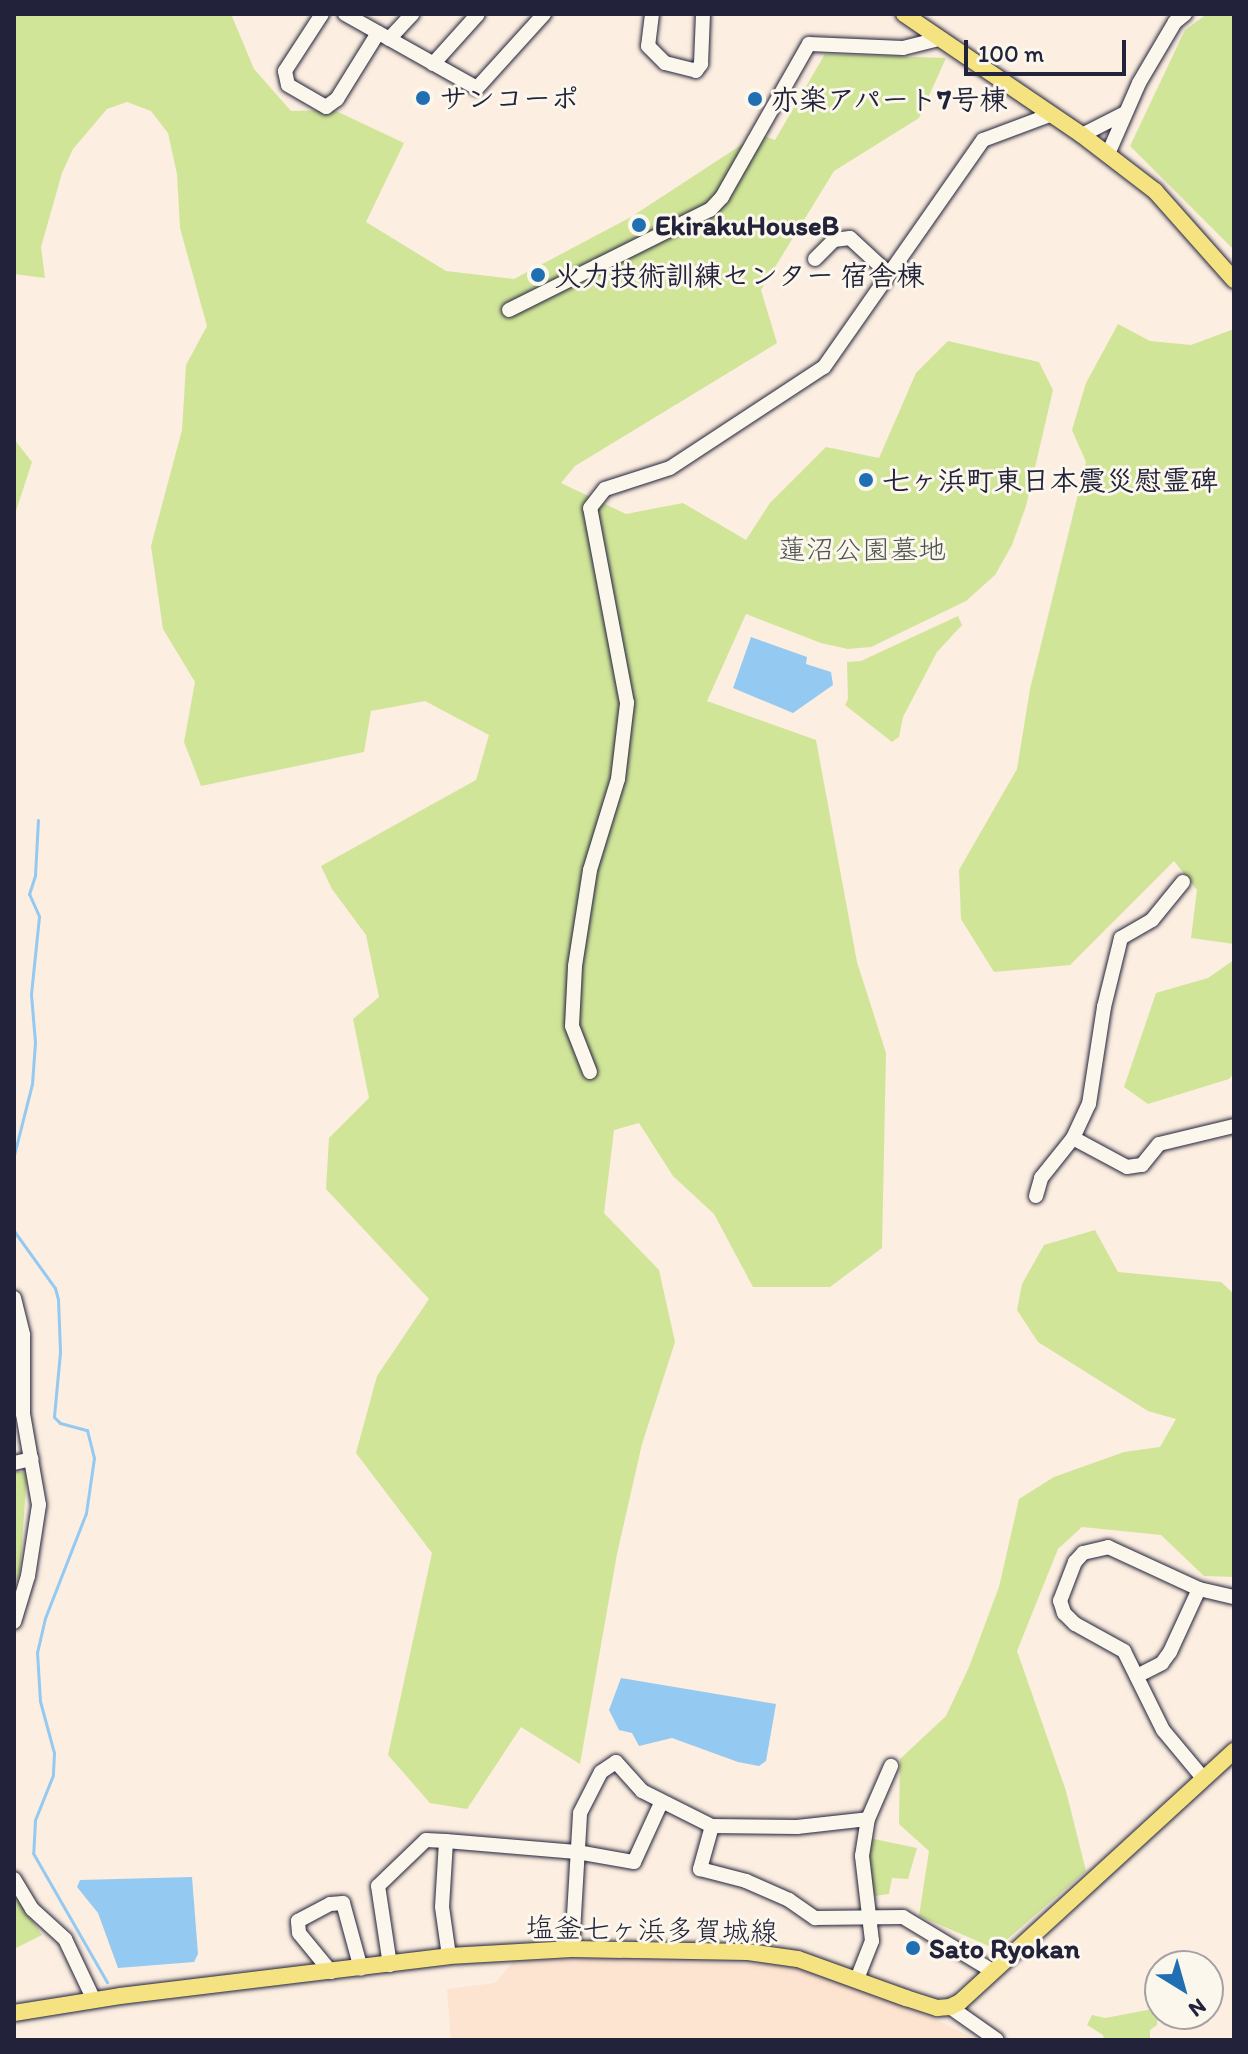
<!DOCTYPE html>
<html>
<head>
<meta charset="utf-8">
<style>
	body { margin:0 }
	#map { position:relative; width:1248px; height:2054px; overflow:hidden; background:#fceee0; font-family:Itim,"Klee One",sans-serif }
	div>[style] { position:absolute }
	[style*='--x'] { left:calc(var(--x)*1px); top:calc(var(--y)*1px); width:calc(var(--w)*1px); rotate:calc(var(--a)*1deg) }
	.built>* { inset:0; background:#fde4d1 }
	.green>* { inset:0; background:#d1e599 }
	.water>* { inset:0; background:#94c9f2 }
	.stream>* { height:3px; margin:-1.5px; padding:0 1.5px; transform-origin:1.5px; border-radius:1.5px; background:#94c9f2 }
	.roads { filter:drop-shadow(0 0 2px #22223b) drop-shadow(0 0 2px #22223b) }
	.minor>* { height:14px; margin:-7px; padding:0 7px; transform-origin:7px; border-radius:7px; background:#fbf7ec }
	.major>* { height:16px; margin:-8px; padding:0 8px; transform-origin:8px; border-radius:8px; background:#f5e382 }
	.dots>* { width:22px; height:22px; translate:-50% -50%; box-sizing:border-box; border:4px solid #fbf7ec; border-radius:50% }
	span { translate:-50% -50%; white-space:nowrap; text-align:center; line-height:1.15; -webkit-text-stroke:6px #fbf7ec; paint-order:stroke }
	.poi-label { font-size:28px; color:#22223b; font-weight:700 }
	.left { translate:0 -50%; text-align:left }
	.park-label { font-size:28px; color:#4e5352 }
	.street-label { font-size:28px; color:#22223b }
	.frame { position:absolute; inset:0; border:16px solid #22223b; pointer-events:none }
	.north { position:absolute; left:1144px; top:1950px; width:80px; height:80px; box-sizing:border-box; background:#fbf7ec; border:2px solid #a4a2a5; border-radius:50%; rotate:143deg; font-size:22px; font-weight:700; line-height:32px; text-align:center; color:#22223b }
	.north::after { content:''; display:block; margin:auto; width:28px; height:36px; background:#1f6fb2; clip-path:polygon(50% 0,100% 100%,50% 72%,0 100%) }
	.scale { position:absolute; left:964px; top:40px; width:162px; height:36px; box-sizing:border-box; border:4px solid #22223b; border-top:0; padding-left:10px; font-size:24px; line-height:28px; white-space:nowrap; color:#22223b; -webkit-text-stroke:6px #fbf7ec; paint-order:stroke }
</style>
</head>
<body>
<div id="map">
	<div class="built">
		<div style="clip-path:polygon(601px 1959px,784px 1965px,831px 1977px,937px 2020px,977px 2040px,451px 2040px,447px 1989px,495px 1983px,514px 1961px)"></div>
	</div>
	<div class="green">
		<div style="clip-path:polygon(14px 14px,231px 14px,254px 69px,291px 111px,334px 110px,404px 143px,366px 222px,446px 271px,514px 279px,631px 217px,758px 134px,775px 140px,825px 54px,946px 58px,919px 118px,834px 171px,761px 290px,777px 343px,575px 466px,561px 483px,626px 514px,683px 503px,746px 540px,770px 503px,826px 447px,879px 458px,916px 373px,948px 341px,1039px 362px,1053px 390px,1026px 506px,1012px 545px,995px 575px,966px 601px,871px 647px,848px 649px,821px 643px,746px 614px,707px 701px,816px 740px,857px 962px,886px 1053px,882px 1248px,830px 1287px,753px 1287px,714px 1214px,673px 1176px,639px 1123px,614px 1130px,604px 1213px,659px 1270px,675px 1342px,642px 1444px,617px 1554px,580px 1764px,521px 1727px,467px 1809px,430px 1803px,388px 1755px,432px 1553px,356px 1453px,377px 1376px,429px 1299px,326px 1189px,329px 1138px,369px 1098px,353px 1019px,379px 997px,366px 935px,332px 889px,321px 866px,476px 780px,489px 735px,425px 701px,371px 711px,364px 752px,201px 786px,184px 742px,195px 682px,163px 629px,151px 546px,182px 430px,186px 365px,207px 326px,180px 228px,177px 174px,168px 133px,151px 111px,127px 102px,107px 109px,73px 149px,62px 173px,41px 247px,45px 278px,14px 274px)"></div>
		<div style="clip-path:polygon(1207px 14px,1234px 14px,1234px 250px,1130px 146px,1185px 30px)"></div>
		<div style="clip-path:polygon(1118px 324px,1150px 341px,1191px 345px,1234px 329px,1234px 944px,1191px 938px,1197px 890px,1174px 861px,1070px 965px,994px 972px,961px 919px,959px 870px,1017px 769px,1030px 689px,1086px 462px,1072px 430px,1086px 383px)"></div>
		<div style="clip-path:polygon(14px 439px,32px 462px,14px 517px)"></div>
		<div style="clip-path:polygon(958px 616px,962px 625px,937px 652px,903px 717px,899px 737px,892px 742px,845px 705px,848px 699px,847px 662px,861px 661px)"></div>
		<div style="clip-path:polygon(1234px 960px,1234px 1073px,1229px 1079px,1148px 1104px,1124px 1087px,1156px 993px,1208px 978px)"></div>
		<div style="clip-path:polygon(1095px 1230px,1118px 1272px,1221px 1282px,1234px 1294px,1234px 1577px,1204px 1576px,1161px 1535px,1082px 1527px,1058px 1549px,1017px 1651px,1066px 1791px,1086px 1871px,996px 1949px,919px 1916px,929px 1851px,899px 1824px,900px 1759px,946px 1716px,969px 1667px,999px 1587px,1019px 1499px,1054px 1477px,1124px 1452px,1160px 1447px,1176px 1419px,1148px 1411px,1038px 1342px,1017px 1310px,1022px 1284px,1044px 1245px)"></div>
		<div style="clip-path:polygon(14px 1471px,27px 1473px,20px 1571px,14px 1590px)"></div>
		<div style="clip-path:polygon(869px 1838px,917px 1848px,908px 1879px,892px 1878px,889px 1894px,874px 1896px,867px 1864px)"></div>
		<div style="clip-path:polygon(14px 1894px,42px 1935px,14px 1949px)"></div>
		<div style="clip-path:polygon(1158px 2008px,1157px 2025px,1150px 2030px,1150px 2040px,1104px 2040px,1103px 2035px,1087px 2025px,1092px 2015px,1105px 2018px)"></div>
	</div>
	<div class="water">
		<div style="clip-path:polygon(751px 637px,807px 657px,806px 664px,831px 672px,833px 685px,793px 713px,733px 688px)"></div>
		<div style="clip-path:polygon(621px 1678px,776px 1704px,766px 1761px,759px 1766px,738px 1762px,672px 1738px,639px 1746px,632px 1733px,619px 1730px,609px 1710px)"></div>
		<div style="clip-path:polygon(192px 1877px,198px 1954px,194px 1962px,118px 1968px,98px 1913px,77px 1887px,80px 1880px)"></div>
	</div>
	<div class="stream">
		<div style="--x:14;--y:1155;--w:73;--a:-75.8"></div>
		<div style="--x:32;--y:1084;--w:42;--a:-85.9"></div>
		<div style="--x:35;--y:1042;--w:48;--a:-94.8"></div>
		<div style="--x:31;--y:994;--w:78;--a:-84.1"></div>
		<div style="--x:39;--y:916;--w:24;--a:-114"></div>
		<div style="--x:29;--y:894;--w:20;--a:-72"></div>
		<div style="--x:35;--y:875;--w:55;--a:-86.9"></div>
		<div style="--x:14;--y:1231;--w:70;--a:54.3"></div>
		<div style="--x:55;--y:1288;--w:11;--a:75"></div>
		<div style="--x:58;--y:1299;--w:53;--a:87.8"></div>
		<div style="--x:60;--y:1352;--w:65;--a:95.3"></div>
		<div style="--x:54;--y:1417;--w:8;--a:45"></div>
		<div style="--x:60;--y:1423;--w:28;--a:15"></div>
		<div style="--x:87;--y:1430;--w:29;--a:76"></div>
		<div style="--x:94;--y:1458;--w:56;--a:98.3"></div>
		<div style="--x:86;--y:1513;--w:113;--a:111.3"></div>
		<div style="--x:45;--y:1618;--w:35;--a:103"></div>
		<div style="--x:37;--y:1652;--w:49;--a:86.5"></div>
		<div style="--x:40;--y:1701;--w:54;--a:74.9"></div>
		<div style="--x:54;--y:1753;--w:22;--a:93"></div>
		<div style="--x:53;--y:1775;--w:48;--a:111.8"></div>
		<div style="--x:35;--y:1820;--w:33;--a:93"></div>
		<div style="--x:33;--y:1853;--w:149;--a:60.2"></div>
	</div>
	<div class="roads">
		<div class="minor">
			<div style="--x:322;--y:14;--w:68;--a:123"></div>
			<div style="--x:285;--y:71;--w:14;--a:78"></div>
			<div style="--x:288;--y:85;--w:44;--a:30.1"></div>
			<div style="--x:326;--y:107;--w:14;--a:-36"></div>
			<div style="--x:337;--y:99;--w:78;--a:-58.2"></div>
			<div style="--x:345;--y:14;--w:151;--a:29.3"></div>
			<div style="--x:477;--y:88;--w:100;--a:-47.8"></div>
			<div style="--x:652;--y:14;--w:32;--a:97"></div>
			<div style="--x:648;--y:46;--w:24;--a:45"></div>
			<div style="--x:665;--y:63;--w:32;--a:14"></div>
			<div style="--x:696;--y:71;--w:9;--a:-54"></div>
			<div style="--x:701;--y:64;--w:50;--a:-87.7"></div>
			<div style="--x:389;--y:39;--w:34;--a:-47"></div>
			<div style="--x:433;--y:64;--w:67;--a:-48"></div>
			<div style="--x:1082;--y:135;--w:48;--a:-27.1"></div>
			<div style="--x:1108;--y:154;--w:77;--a:-66.4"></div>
			<div style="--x:1139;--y:83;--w:71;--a:-59.5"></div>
			<div style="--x:1175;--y:22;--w:13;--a:-39"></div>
			<div style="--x:815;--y:259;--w:27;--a:-45"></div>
			<div style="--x:834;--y:240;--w:16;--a:-7"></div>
			<div style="--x:850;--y:238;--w:53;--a:42.7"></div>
			<div style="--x:509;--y:310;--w:225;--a:-26.5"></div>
			<div style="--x:710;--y:210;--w:18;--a:-47"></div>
			<div style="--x:722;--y:197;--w:176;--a:-60.4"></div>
			<div style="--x:809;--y:44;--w:94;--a:2.4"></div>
			<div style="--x:903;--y:48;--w:37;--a:-14"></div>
			<div style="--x:590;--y:1072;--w:49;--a:-111.4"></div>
			<div style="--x:572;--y:1026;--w:60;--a:-87.1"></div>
			<div style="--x:575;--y:966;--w:97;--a:-81.1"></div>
			<div style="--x:590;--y:870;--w:95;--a:-72.9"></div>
			<div style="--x:618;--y:779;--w:77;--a:-83.2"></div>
			<div style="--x:627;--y:703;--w:198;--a:-100.7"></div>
			<div style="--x:590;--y:508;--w:24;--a:-52"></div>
			<div style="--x:605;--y:489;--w:68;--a:-17.9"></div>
			<div style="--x:670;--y:468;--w:184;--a:-33.3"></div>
			<div style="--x:824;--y:367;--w:277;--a:-55"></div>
			<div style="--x:983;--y:140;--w:72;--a:-20.5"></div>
			<div style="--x:1073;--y:1138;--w:61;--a:28.2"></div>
			<div style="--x:1127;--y:1167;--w:15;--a:-8"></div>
			<div style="--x:1142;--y:1165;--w:27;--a:-51"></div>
			<div style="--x:1159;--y:1144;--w:77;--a:-13.5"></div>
			<div style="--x:1036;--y:1196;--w:19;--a:-74"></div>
			<div style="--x:1041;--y:1178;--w:51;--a:-51.3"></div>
			<div style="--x:1073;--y:1138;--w:38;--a:-65"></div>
			<div style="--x:1089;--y:1104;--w:98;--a:-81.2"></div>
			<div style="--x:1104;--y:1007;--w:71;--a:-76.2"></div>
			<div style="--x:1121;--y:938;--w:36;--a:-30"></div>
			<div style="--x:1152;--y:920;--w:49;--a:-50.8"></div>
			<div style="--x:14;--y:1298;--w:38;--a:76"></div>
			<div style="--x:23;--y:1335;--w:79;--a:90"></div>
			<div style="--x:23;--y:1414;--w:92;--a:80"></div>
			<div style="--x:39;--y:1505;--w:72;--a:98.8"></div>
			<div style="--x:28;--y:1576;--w:48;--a:106.9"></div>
			<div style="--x:14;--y:1463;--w:18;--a:-13"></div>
			<div style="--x:1137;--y:1676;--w:28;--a:-27"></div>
			<div style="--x:1162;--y:1663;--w:14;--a:-54"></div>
			<div style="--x:1170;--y:1652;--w:69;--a:-65.3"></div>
			<div style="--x:1203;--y:1778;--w:62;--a:-129.8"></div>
			<div style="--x:1163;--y:1730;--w:88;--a:-116.3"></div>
			<div style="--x:1124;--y:1651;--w:56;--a:-151.1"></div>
			<div style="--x:1075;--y:1624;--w:16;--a:-135"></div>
			<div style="--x:1064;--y:1613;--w:13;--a:-108"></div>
			<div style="--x:1060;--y:1601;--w:42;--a:-69"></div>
			<div style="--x:1075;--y:1562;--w:12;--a:-48"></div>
			<div style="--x:1083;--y:1553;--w:26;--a:-13"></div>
			<div style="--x:1108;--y:1547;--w:100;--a:24.8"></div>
			<div style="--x:1199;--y:1589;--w:36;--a:13"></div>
			<div style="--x:712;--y:1826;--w:45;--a:105.6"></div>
			<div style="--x:700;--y:1869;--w:48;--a:14.6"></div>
			<div style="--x:746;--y:1881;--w:47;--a:23.8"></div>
			<div style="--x:789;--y:1900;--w:32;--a:35"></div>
			<div style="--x:815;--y:1918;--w:88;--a:-0.7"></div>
			<div style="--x:903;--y:1917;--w:106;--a:31.1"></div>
			<div style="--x:14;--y:1879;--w:35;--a:59"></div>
			<div style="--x:32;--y:1909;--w:45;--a:42.3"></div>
			<div style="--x:65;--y:1939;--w:68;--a:64.6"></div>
			<div style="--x:572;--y:1949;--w:136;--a:-86.6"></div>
			<div style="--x:580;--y:1813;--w:46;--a:-62.9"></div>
			<div style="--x:601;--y:1772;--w:18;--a:-34"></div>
			<div style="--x:616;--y:1762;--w:39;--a:48"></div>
			<div style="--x:642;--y:1791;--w:78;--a:26.6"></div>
			<div style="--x:712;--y:1826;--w:85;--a:0.7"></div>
			<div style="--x:797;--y:1827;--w:71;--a:-6.4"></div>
			<div style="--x:449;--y:1956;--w:49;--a:-98.1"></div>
			<div style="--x:442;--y:1907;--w:66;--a:-86.5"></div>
			<div style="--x:446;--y:1841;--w:131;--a:4.8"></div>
			<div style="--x:577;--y:1852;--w:58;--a:10"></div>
			<div style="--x:634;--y:1862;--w:65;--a:-65.4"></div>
			<div style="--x:390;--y:1965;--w:80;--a:-98.6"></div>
			<div style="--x:378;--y:1886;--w:66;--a:-43.8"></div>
			<div style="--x:426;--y:1840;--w:20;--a:3"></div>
			<div style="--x:331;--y:1972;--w:50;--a:-129.4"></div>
			<div style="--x:299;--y:1933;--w:12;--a:-95"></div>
			<div style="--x:298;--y:1921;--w:36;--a:-28"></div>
			<div style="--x:330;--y:1904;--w:13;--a:-4"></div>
			<div style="--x:343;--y:1903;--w:68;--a:74.7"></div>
			<div style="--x:857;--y:1979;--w:41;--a:-68.5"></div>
			<div style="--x:872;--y:1941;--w:86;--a:-96.7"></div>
			<div style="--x:862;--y:1856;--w:37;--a:-81"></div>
			<div style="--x:868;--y:1819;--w:58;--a:-66.5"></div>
			<div style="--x:950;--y:2007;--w:57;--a:35.1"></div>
		</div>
		<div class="major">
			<div style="--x:904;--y:14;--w:215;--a:34.2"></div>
			<div style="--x:1082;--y:135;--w:92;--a:37.5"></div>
			<div style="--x:1155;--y:191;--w:119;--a:48.4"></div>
			<div style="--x:14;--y:2013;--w:107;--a:-9.1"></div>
			<div style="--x:120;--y:1996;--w:331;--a:-6.9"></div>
			<div style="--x:449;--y:1956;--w:123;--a:-3.3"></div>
			<div style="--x:572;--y:1949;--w:176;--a:1"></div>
			<div style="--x:748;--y:1952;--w:50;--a:8"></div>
			<div style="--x:798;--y:1959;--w:115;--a:19.9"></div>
			<div style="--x:906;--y:1998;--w:33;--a:18"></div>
			<div style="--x:937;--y:2008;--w:13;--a:-4"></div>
			<div style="--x:950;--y:2007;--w:11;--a:-27"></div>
			<div style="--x:960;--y:2002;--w:372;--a:-42.5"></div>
		</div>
	</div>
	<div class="dots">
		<div style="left:423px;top:98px;background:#1f6fb2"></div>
		<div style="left:755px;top:99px;background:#1f6fb2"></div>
		<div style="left:639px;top:225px;background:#1f6fb2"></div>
		<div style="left:538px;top:275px;background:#1f6fb2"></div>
		<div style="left:866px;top:480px;background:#1f6fb2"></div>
		<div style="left:913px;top:1948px;background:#1f6fb2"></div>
	</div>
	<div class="poi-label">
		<span class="left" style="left:439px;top:98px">サンコーポ</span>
		<span class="left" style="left:771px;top:99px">亦楽アパート7号棟</span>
		<span class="left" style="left:655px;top:225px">EkirakuHouseB</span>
		<span class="left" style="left:554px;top:275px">火力技術訓練センター 宿舎棟</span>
		<span class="left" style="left:882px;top:480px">七ヶ浜町東日本震災慰霊碑</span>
		<span class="left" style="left:929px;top:1948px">Sato Ryokan</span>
	</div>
	<div class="park-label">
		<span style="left:862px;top:549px">蓮沼公園墓地</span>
	</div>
	<div class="street-label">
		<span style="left:652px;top:1929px;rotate:1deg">塩釜七ヶ浜多賀城線</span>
	</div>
	<div class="frame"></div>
	<div class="north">N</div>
	<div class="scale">100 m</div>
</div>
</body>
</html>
